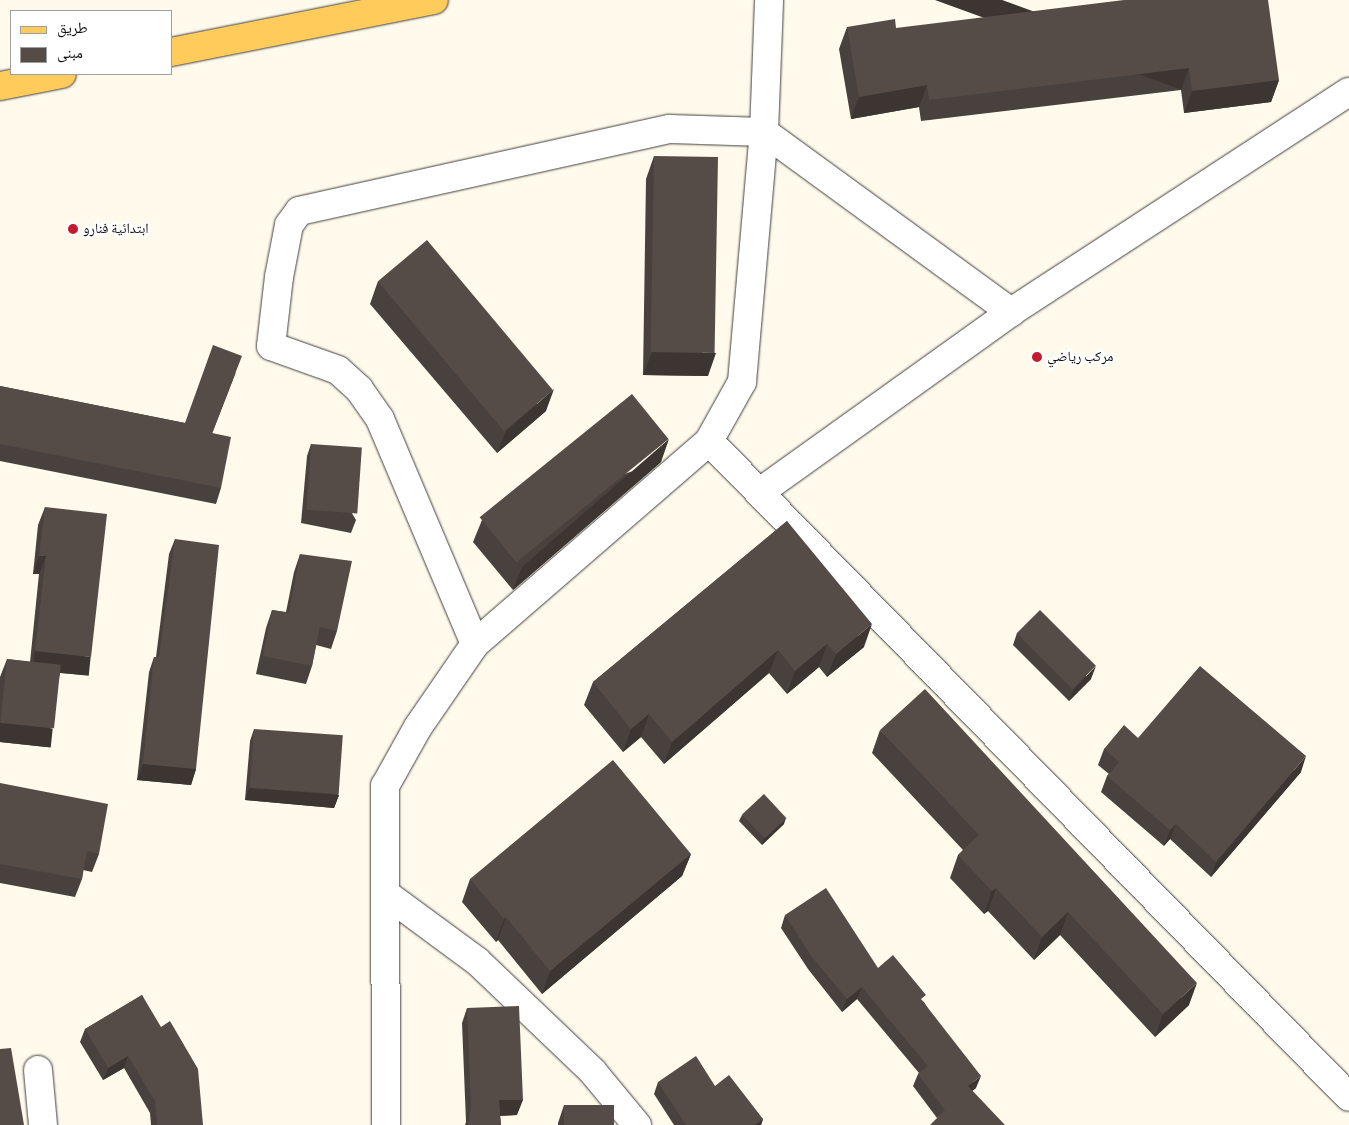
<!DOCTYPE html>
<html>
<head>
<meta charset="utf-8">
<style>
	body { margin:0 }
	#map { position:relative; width:1349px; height:1125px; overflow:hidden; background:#fffaeb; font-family:Bitter,"Noto Naskh Arabic",serif }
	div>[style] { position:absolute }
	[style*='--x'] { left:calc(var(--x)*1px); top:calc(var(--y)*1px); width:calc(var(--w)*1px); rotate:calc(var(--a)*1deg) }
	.roads { filter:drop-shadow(0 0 1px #3f3f3f) drop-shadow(0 0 1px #3f3f3f) }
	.minor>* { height:28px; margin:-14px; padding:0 14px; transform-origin:14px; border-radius:14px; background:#fff }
	.primary>* { height:28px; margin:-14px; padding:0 14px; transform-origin:14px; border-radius:14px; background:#ffcc5b }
	.wall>* { inset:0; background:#49413e }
	.shaded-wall>* { inset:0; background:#3c3532; transform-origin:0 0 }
	.building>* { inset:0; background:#554c48; transform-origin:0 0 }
	.dots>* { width:14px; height:14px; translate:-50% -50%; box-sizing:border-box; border:2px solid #fff; border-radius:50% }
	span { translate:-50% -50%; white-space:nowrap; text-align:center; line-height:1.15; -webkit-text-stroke:5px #fff; paint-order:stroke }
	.poi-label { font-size:14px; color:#0c0c0c }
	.left { translate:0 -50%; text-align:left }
	.legend { position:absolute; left:10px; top:10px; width:162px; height:65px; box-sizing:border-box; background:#fff; border:1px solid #9e9e9e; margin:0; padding:6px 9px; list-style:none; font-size:15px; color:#0c0c0c }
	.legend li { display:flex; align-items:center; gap:10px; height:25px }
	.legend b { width:25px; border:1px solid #9e9e9e }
</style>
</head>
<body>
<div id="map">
	<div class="roads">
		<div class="minor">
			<div style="--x:709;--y:441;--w:916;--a:45.71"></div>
			<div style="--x:760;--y:492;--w:309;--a:-35.6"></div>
			<div style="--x:1011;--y:312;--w:403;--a:-33.1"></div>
			<div style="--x:475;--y:644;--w:244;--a:-112.9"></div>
			<div style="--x:380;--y:419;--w:37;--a:-125"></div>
			<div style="--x:359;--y:389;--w:28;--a:-138"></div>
			<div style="--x:338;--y:370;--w:71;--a:-160.3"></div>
			<div style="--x:271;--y:346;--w:69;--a:-83.4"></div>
			<div style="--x:279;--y:277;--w:53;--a:-79.1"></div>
			<div style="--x:289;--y:225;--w:17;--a:-54"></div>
			<div style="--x:299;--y:211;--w:380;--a:-12.5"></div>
			<div style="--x:670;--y:129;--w:94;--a:1.8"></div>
			<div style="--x:764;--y:132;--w:306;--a:36.1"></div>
			<div style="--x:386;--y:894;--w:113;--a:36.4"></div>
			<div style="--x:477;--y:961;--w:161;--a:43.7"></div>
			<div style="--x:593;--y:1072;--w:69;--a:50.3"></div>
			<div style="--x:38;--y:1070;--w:55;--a:84.8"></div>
			<div style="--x:386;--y:1125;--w:339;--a:-90.2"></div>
			<div style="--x:385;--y:786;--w:68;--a:-60.8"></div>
			<div style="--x:418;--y:727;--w:101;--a:-55.5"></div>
			<div style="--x:475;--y:644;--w:310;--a:-40.9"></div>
			<div style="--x:709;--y:441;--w:68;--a:-60.8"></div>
			<div style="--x:742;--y:382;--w:251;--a:-85"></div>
			<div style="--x:764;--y:132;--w:132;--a:-87.8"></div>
		</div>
		<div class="primary">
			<div style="--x:171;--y:52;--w:268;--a:-11.2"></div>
			<div style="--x:0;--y:86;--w:63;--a:-11"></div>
		</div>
	</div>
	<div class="wall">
		<div style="clip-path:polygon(847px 27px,896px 28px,1279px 80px,1271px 102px,1184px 113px,1181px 90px,921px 121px,919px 107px,851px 119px,839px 49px)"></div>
		<div style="clip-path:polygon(654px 156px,708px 376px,643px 375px,646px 179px)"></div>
		<div style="clip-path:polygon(378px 281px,546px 411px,497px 453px,370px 304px)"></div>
		<div style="clip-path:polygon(236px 372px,212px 434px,221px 488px,216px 504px,0 461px,0 386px,185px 423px)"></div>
		<div style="clip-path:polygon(311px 444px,356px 520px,351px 533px,301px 523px,307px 456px)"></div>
		<div style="clip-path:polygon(661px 462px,513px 590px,473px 542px,482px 520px)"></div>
		<div style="clip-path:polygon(45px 507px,85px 675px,60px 673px,47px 747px,0 742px,0 677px,7px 659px,30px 662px,39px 574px,33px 574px,38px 525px)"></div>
		<div style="clip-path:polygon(787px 521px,864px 647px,827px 677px,819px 667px,787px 694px,769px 673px,664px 764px,641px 737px,623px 752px,584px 705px,593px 682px)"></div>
		<div style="clip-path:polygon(175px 539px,196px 769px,191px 785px,137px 780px,149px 672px,154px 657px,156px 657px,169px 554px)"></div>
		<div style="clip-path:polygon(300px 554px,337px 631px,331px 649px,316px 645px,312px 666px,306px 684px,256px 674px,266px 628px,272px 610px,286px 612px,294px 572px)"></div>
		<div style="clip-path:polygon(1017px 633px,1091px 679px,1069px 701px,1013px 645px)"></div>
		<div style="clip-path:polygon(254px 729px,339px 795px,334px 808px,245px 800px,250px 741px)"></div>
		<div style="clip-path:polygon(880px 730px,1189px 1005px,1155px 1037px,1060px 935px,1034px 960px,988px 911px,984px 914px,950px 878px,958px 855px,963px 850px,872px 753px)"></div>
		<div style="clip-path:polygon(1138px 738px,1301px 772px,1211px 877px,1170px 839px,1164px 846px,1101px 792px,1107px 776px,1109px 774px,1098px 765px,1104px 749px)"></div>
		<div style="clip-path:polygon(0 783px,99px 854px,92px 872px,83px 870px,82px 879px,75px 897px,0 883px)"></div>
		<div style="clip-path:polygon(742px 815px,784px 824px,762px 845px,739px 821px)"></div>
		<div style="clip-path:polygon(691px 854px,682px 876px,542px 994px,498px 940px,496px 942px,462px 902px,470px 879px)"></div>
		<div style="clip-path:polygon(785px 915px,878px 968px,924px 1002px,976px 1088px,937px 1118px,913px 1086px,918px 1074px,919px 1073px,857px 999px,842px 1012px,808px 969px,781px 928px)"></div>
		<div style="clip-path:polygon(142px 995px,203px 1125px,151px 1125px,150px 1113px,124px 1068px,103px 1080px,80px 1042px,85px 1029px)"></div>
		<div style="clip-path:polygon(467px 1008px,517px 1115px,500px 1116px,501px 1125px,465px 1125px,466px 1122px,462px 1023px)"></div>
		<div style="clip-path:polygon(658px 1082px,715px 1086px,763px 1119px,761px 1125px,674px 1125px,654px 1094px)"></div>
		<div style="clip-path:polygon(564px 1105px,614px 1125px,558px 1125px,558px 1123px)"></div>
	</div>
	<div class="shaded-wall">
		<div style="left:1189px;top:68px;width:23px;height:262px;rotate:110deg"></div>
		<div style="clip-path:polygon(1279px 80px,1271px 102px,1184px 113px,1192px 91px)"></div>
		<div style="clip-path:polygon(927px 85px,919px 107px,851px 119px,859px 97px)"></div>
		<div style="clip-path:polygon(652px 352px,716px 353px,708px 376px,643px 375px)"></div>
		<div style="clip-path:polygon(554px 389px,546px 411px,497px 453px,506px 431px)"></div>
		<div style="clip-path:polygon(669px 439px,661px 462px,513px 590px,522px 567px)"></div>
		<div style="clip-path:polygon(39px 556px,46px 556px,39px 574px,33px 574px)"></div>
		<div style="clip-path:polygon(872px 624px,864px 647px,827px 677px,836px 654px)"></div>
		<div style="clip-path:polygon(827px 644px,819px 667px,787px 694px,795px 671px)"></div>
		<div style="clip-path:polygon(778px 650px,769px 673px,664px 764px,672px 742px)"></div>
		<div style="left:35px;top:651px;width:56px;height:19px;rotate:6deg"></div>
		<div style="clip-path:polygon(1096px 666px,1091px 679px,1069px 701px,1074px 689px)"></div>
		<div style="clip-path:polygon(649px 714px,641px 737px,623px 752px,631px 729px)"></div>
		<div style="left:0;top:723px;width:53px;height:19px;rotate:6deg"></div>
		<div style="clip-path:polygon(1306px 756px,1301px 772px,1211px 877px,1216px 862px)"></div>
		<div style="clip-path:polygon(143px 764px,196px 769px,191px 785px,137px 780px)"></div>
		<div style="clip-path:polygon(249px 788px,339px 795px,334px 808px,245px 800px)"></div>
		<div style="clip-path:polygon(786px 818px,784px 824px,762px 845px,764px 838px)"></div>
		<div style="clip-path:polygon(1176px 824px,1170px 839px,1164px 846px,1170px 830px)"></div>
		<div style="clip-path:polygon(691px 854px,682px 876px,542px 994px,550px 971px)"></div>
		<div style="clip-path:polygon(996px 888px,988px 911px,984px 914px,992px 891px)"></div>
		<div style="clip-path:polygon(1068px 912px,1060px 935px,1034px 960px,1042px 937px)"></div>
		<div style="clip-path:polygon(506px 917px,498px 940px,496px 942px,504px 919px)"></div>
		<div style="clip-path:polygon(1197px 983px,1189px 1005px,1155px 1037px,1163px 1014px)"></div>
		<div style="clip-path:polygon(862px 987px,857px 999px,842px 1012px,847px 999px)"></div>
		<div style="clip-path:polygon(128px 1056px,124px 1068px,103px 1080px,108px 1068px)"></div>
		<div style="clip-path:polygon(981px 1076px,976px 1088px,963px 1098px,968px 1086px)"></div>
		<div style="clip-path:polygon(499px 1100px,523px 1100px,517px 1115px,493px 1116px)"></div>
		<div style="clip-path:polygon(763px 1119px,761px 1125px,755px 1125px)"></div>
	</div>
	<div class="building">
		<div style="clip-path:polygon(1124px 0,1268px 0,1279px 80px,1192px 91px,1189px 68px,929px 100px,927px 85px,859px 97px,847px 27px,895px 19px,896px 28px)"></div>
		<div style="left:654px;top:156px;width:64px;height:196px;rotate:1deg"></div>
		<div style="left:427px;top:240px;width:196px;height:64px;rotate:50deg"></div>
		<div style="clip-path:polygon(213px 345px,242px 356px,212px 433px,231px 437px,221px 488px,0 444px,0 386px,185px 423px)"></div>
		<div style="left:632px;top:394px;width:58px;height:196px;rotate:51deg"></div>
		<div style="left:311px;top:444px;width:51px;height:66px;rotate:4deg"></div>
		<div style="clip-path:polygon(45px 507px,107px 514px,91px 657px,35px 651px,46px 556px,39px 556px)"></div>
		<div style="clip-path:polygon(787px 521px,872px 624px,836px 654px,827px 644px,795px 671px,778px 650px,672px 742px,649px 714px,631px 729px,593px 682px)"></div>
		<div style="clip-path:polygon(175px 539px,219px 545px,196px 769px,143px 764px,154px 657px,159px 657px)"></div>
		<div style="clip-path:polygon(300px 554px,352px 561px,337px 631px,320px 627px,312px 666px,263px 656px,272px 610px,289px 613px)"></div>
		<div style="left:1040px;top:610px;width:79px;height:33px;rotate:45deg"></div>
		<div style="left:7px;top:659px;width:54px;height:64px;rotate:6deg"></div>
		<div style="clip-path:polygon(1200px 666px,1306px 756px,1216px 862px,1176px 824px,1170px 830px,1107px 776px,1119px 762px,1104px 749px,1124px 725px,1138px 738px)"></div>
		<div style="clip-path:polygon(925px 689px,1197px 983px,1163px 1014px,1068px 912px,1042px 937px,996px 888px,992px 891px,958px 855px,979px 835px,880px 730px)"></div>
		<div style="left:254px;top:729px;width:89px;height:59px;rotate:4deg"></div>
		<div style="clip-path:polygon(613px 760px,691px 854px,550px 971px,506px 917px,504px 919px,470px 879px)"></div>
		<div style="clip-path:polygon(0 783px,108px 804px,99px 854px,87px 851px,82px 879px,0 864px)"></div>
		<div style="left:764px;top:794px;width:33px;height:30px;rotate:47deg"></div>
		<div style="clip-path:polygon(826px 888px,878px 968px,893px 955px,926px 995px,921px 999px,981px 1076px,968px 1086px,1005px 1125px,930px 1125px,945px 1110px,918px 1074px,928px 1066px,862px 987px,847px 999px,812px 957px,785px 915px)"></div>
		<div style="clip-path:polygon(142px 995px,161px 1027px,170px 1021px,198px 1069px,203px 1125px,157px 1125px,155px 1101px,128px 1056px,108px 1068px,85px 1029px)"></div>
		<div style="clip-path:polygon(519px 1006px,523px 1100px,499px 1100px,501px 1125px,468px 1125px,471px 1107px,467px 1008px)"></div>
		<div style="clip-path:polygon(11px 1048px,24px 1125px,0 1125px,0 1049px)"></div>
		<div style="clip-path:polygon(696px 1056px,715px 1086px,729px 1075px,763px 1119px,755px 1125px,686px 1125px,658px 1082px)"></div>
		<div style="left:564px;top:1105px;width:50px;height:20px"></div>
	</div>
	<div class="dots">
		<div style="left:73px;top:229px;background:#c51b2e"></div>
		<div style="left:1037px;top:357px;background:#c51b2e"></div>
	</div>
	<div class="poi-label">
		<span class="left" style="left:83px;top:229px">ابتدائية فنارو</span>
		<span class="left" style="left:1047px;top:357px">مركب رياضي</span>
	</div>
	<ul class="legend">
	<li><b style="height:6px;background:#ffcc5b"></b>طريق</li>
	<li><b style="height:14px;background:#554c48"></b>مبنى</li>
	</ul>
</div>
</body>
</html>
